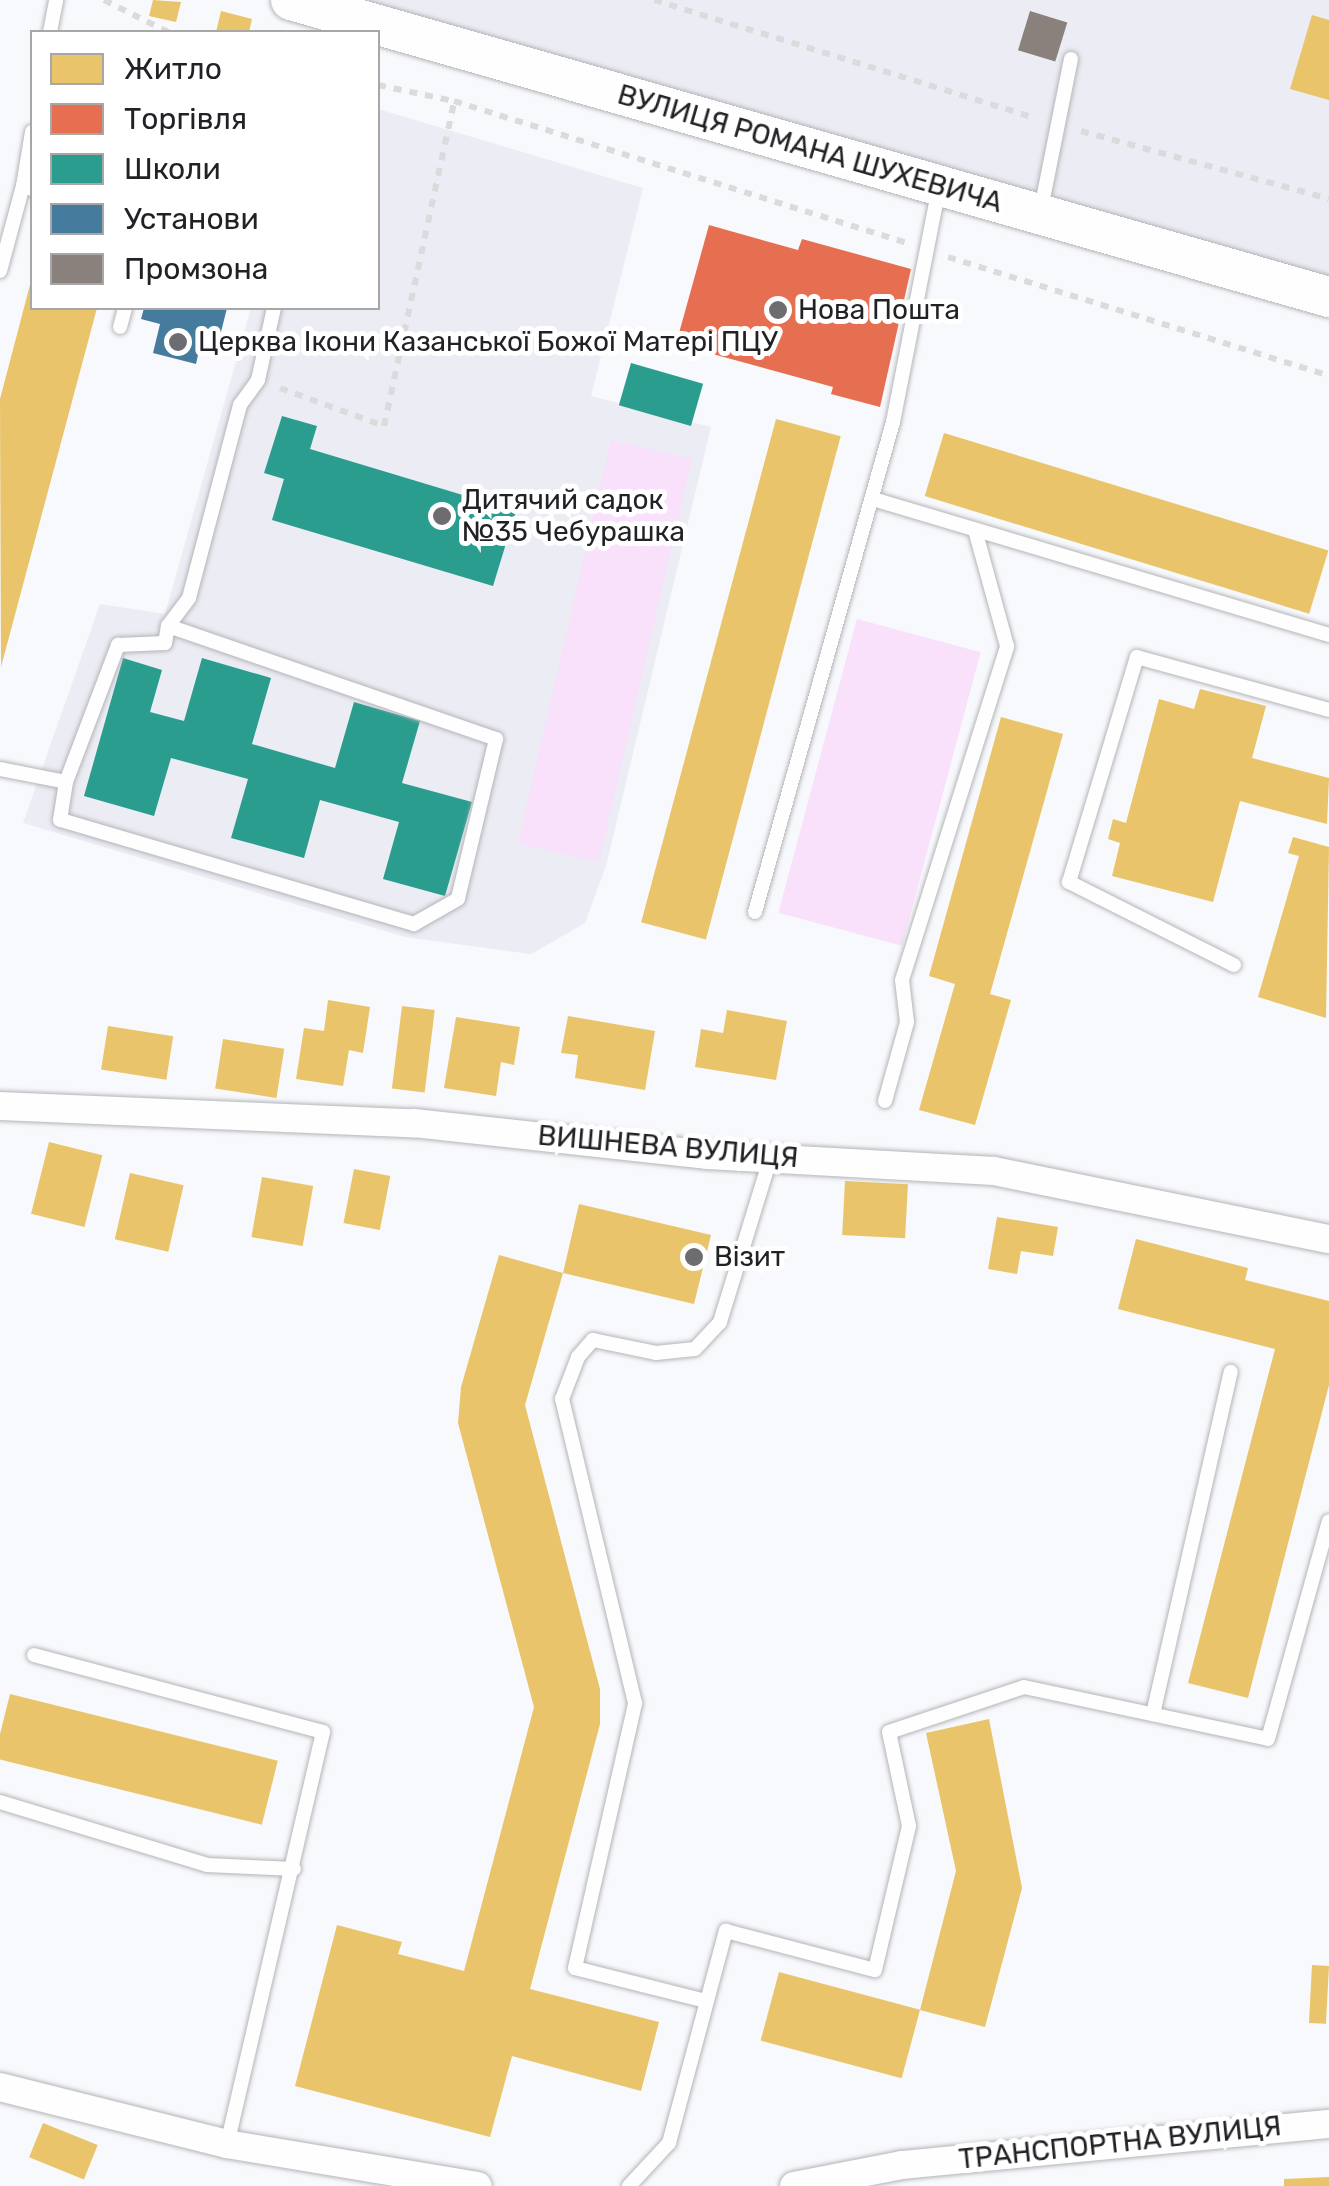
<!DOCTYPE html>
<html>
<head>
<meta charset="utf-8">
<style>
	body { margin:0 }
	#map { position:relative; width:1329px; height:2186px; overflow:hidden; background:#f8f9fc; font-family:Rubik,sans-serif }
	div>[style] { position:absolute }
	[style*='--x'] { left:calc(var(--x)*1px); top:calc(var(--y)*1px); width:calc(var(--w)*1px); rotate:calc(var(--a)*1deg) }
	.built>* { inset:0; background:#ebecf4 }
	.green>* { inset:0; background:#f9e0fb; transform-origin:0 0 }
	.homes>* { inset:0; background:#e9c46a; transform-origin:0 0 }
	.shops>* { inset:0; background:#e76f51 }
	.schools>* { inset:0; background:#2a9d8f; transform-origin:0 0 }
	.public>* { inset:0; background:#457b9d }
	.industry>* { inset:0; background:#8a817c; transform-origin:0 0 }
	.path>* { height:6px; margin-top:-3px; transform-origin:0; background:repeating-linear-gradient(90deg,#dbdbdc 0 8px,transparent 0 16px) }
	.roads { filter:drop-shadow(0 0 2px #b4b5b8) drop-shadow(0 0 2px #b4b5b8) }
	.lane>* { height:14px; margin:-7px; padding:0 7px; transform-origin:7px; border-radius:7px; background:#fefeff }
	.street>* { height:28px; margin:-14px; padding:0 14px; transform-origin:14px; border-radius:14px; background:#fefeff }
	.secondary>* { height:40px; margin:-20px; padding:0 20px; transform-origin:20px; border-radius:20px; background:#fefeff }
	.dots>* { width:28px; height:28px; translate:-50% -50%; box-sizing:border-box; border:5px solid #fff; border-radius:50% }
	span { translate:-50% -50%; white-space:nowrap; text-align:center; line-height:1.15; -webkit-text-stroke:10px #fff; paint-order:stroke }
	.street-label { font-size:28px; color:#222226 }
	.poi-label { font-size:28px; color:#222226 }
	.left { translate:0 -50%; text-align:left }
	.legend { position:absolute; left:30px; top:30px; width:350px; height:280px; box-sizing:border-box; background:#fff; border:2px solid #a7a7a8; margin:0; padding:12px 18px; list-style:none; font-size:30px; color:#222226 }
	.legend li { display:flex; align-items:center; gap:20px; height:50px }
	.legend b { width:50px; border:2px solid #a7a7a8 }
</style>
</head>
<body>
<div id="map">
	<div class="built">
		<div style="clip-path:polygon(356px 0,1329px 0,1329px 278px)"></div>
		<div style="clip-path:polygon(378px 109px,643px 188px,591px 396px,711px 427px,606px 866px,585px 923px,531px 954px,405px 937px,23px 823px,100px 604px,165px 614px,251px 308px,378px 308px)"></div>
	</div>
	<div class="green">
		<div style="left:611px;top:440px;width:83px;height:414px;rotate:13deg"></div>
		<div style="left:857px;top:619px;width:128px;height:304px;rotate:15deg"></div>
	</div>
	<div class="homes">
		<div style="clip-path:polygon(153px 0,181px 2px,176px 22px,149px 16px)"></div>
		<div style="clip-path:polygon(221px 11px,252px 19px,249px 32px,216px 32px)"></div>
		<div style="clip-path:polygon(1312px 15px,1329px 20px,1329px 100px,1290px 89px)"></div>
		<div style="clip-path:polygon(31px 281px,32px 308px,97px 308px,1px 667px,0 399px)"></div>
		<div style="left:776px;top:419px;width:67px;height:521px;rotate:15deg"></div>
		<div style="left:944px;top:433px;width:402px;height:66px;rotate:17deg"></div>
		<div style="clip-path:polygon(1200px 689px,1266px 706px,1252px 758px,1329px 778px,1327px 824px,1240px 801px,1213px 902px,1112px 876px,1120px 843px,1108px 839px,1113px 819px,1126px 823px,1159px 699px,1194px 709px)"></div>
		<div style="clip-path:polygon(1001px 717px,1063px 734px,990px 994px,1011px 1000px,975px 1125px,919px 1110px,955px 984px,929px 976px)"></div>
		<div style="clip-path:polygon(1293px 837px,1329px 847px,1326px 1018px,1258px 997px,1299px 856px,1288px 853px)"></div>
		<div style="clip-path:polygon(328px 1000px,370px 1007px,363px 1053px,349px 1050px,343px 1086px,296px 1079px,304px 1028px,324px 1031px)"></div>
		<div style="left:402px;top:1006px;width:33px;height:83px;rotate:7deg"></div>
		<div style="clip-path:polygon(727px 1010px,787px 1021px,776px 1080px,695px 1067px,701px 1029px,723px 1033px)"></div>
		<div style="clip-path:polygon(568px 1016px,655px 1031px,645px 1090px,575px 1078px,578px 1055px,561px 1053px)"></div>
		<div style="clip-path:polygon(456px 1017px,520px 1027px,514px 1065px,501px 1062px,496px 1096px,444px 1088px)"></div>
		<div style="left:108px;top:1026px;width:66px;height:44px;rotate:9deg"></div>
		<div style="left:223px;top:1039px;width:62px;height:50px;rotate:9deg"></div>
		<div style="left:49px;top:1142px;width:55px;height:74px;rotate:14deg"></div>
		<div style="left:354px;top:1169px;width:37px;height:55px;rotate:11deg"></div>
		<div style="left:130px;top:1173px;width:55px;height:68px;rotate:13deg"></div>
		<div style="left:262px;top:1177px;width:52px;height:61px;rotate:10deg"></div>
		<div style="left:845px;top:1181px;width:63px;height:54px;rotate:3deg"></div>
		<div style="clip-path:polygon(579px 1204px,711px 1235px,694px 1304px,563px 1273px,525px 1405px,600px 1689px,600px 1724px,530px 1989px,659px 2022px,641px 2091px,512px 2056px,490px 2137px,295px 2086px,337px 1925px,402px 1942px,398px 1954px,464px 1971px,534px 1707px,458px 1423px,461px 1387px,499px 1255px,563px 1273px)"></div>
		<div style="clip-path:polygon(997px 1217px,1058px 1227px,1053px 1256px,1021px 1251px,1017px 1274px,988px 1269px)"></div>
		<div style="clip-path:polygon(1136px 1239px,1248px 1268px,1245px 1280px,1329px 1301px,1329px 1385px,1248px 1698px,1188px 1683px,1275px 1349px,1118px 1309px)"></div>
		<div style="left:10px;top:1694px;width:276px;height:66px;rotate:14deg"></div>
		<div style="clip-path:polygon(989px 1719px,1022px 1888px,985px 2027px,920px 2010px,956px 1871px,926px 1733px)"></div>
		<div style="left:1312px;top:1965px;width:17px;height:58px;rotate:3deg"></div>
		<div style="left:779px;top:1972px;width:146px;height:71px;rotate:15deg"></div>
		<div style="left:43px;top:2123px;width:59px;height:37px;rotate:22deg"></div>
		<div style="clip-path:polygon(1329px 2177px,1329px 2186px,1284px 2186px,1284px 2179px)"></div>
	</div>
	<div class="shops">
		<div style="clip-path:polygon(709px 225px,798px 250px,802px 239px,911px 269px,880px 407px,831px 394px,833px 387px,676px 344px)"></div>
	</div>
	<div class="schools">
		<div style="left:631px;top:363px;width:75px;height:44px;rotate:16deg"></div>
		<div style="clip-path:polygon(282px 416px,317px 426px,310px 449px,516px 511px,493px 586px,272px 520px,284px 479px,264px 473px)"></div>
		<div style="clip-path:polygon(123px 658px,162px 670px,150px 712px,184px 721px,202px 658px,271px 678px,252px 744px,335px 768px,354px 702px,420px 721px,402px 783px,472px 802px,445px 896px,383px 879px,399px 822px,320px 800px,304px 858px,231px 838px,248px 779px,171px 758px,154px 816px,84px 796px)"></div>
	</div>
	<div class="public">
		<div style="clip-path:polygon(144px 308px,227px 308px,221px 332px,204px 328px,196px 364px,153px 353px,160px 324px,141px 319px)"></div>
	</div>
	<div class="industry">
		<div style="left:1030px;top:11px;width:39px;height:41px;rotate:17deg"></div>
	</div>
	<div class="path">
		<div style="--x:104;--y:0;--w:72;--a:26.6"></div>
		<div style="--x:654;--y:0;--w:399;--a:17.2"></div>
		<div style="--x:378;--y:85;--w:78;--a:11.9"></div>
		<div style="--x:454;--y:101;--w:476;--a:17.4"></div>
		<div style="--x:1081;--y:131;--w:257;--a:15.3"></div>
		<div style="--x:948;--y:257;--w:399;--a:17.3"></div>
		<div style="--x:280;--y:388;--w:111;--a:20.1"></div>
		<div style="--x:384;--y:426;--w:332;--a:-77.8"></div>
	</div>
	<div class="roads">
		<div class="lane">
			<div style="--x:50;--y:32;--w:33;--a:-79"></div>
			<div style="--x:23;--y:186;--w:55;--a:-80.5"></div>
			<div style="--x:1041;--y:209;--w:153;--a:-78.7"></div>
			<div style="--x:0;--y:271;--w:88;--a:-74.9"></div>
			<div style="--x:23;--y:186;--w:9;--a:18"></div>
			<div style="--x:120;--y:327;--w:20;--a:-75"></div>
			<div style="--x:873;--y:499;--w:476;--a:16.6"></div>
			<div style="--x:168;--y:626;--w:347;--a:19"></div>
			<div style="--x:496;--y:739;--w:164;--a:103.4"></div>
			<div style="--x:458;--y:899;--w:51;--a:150.4"></div>
			<div style="--x:414;--y:924;--w:369;--a:-163.6"></div>
			<div style="--x:60;--y:820;--w:38;--a:-81"></div>
			<div style="--x:66;--y:782;--w:147;--a:-69.2"></div>
			<div style="--x:118;--y:645;--w:47;--a:-2.4"></div>
			<div style="--x:165;--y:643;--w:17;--a:-80"></div>
			<div style="--x:168;--y:626;--w:35;--a:-53"></div>
			<div style="--x:189;--y:598;--w:200;--a:-75.2"></div>
			<div style="--x:240;--y:405;--w:31;--a:-54"></div>
			<div style="--x:258;--y:380;--w:74;--a:-77.5"></div>
			<div style="--x:0;--y:769;--w:67;--a:11.1"></div>
			<div style="--x:755;--y:912;--w:509;--a:-74.27"></div>
			<div style="--x:893;--y:422;--w:239;--a:-78.9"></div>
			<div style="--x:1234;--y:965;--w:185;--a:-153.3"></div>
			<div style="--x:1069;--y:882;--w:235;--a:-73.2"></div>
			<div style="--x:1137;--y:657;--w:199;--a:15.4"></div>
			<div style="--x:885;--y:1101;--w:82;--a:-74.4"></div>
			<div style="--x:907;--y:1022;--w:42;--a:-96.8"></div>
			<div style="--x:902;--y:980;--w:350;--a:-72.5"></div>
			<div style="--x:1007;--y:646;--w:120;--a:-105.4"></div>
			<div style="--x:34;--y:1655;--w:299;--a:14.9"></div>
			<div style="--x:323;--y:1732;--w:423;--a:103.1"></div>
			<div style="--x:1153;--y:1714;--w:351;--a:-77.2"></div>
			<div style="--x:0;--y:1802;--w:216;--a:16.9"></div>
			<div style="--x:207;--y:1865;--w:87;--a:2.6"></div>
			<div style="--x:706;--y:2001;--w:135;--a:-165.9"></div>
			<div style="--x:575;--y:1968;--w:272;--a:-77.2"></div>
			<div style="--x:635;--y:1703;--w:313;--a:-103.5"></div>
			<div style="--x:562;--y:1399;--w:45;--a:-69.1"></div>
			<div style="--x:578;--y:1357;--w:23;--a:-49"></div>
			<div style="--x:593;--y:1340;--w:64;--a:11.7"></div>
			<div style="--x:656;--y:1353;--w:39;--a:-6"></div>
			<div style="--x:695;--y:1349;--w:37;--a:-47"></div>
			<div style="--x:720;--y:1322;--w:174;--a:-72.9"></div>
			<div style="--x:629;--y:2186;--w:59;--a:-47.1"></div>
			<div style="--x:669;--y:2143;--w:220;--a:-75"></div>
			<div style="--x:726;--y:1931;--w:154;--a:14.7"></div>
			<div style="--x:875;--y:1970;--w:148;--a:-76.7"></div>
			<div style="--x:909;--y:1826;--w:96;--a:-102"></div>
			<div style="--x:889;--y:1732;--w:142;--a:-18.4"></div>
			<div style="--x:1024;--y:1687;--w:249;--a:12"></div>
			<div style="--x:1268;--y:1739;--w:226;--a:-74.4"></div>
		</div>
		<div class="street">
			<div style="--x:0;--y:1106;--w:414;--a:2.4"></div>
			<div style="--x:414;--y:1123;--w:296;--a:6.2"></div>
			<div style="--x:708;--y:1155;--w:286;--a:3.2"></div>
			<div style="--x:994;--y:1171;--w:342;--a:11.5"></div>
			<div style="--x:0;--y:2087;--w:234;--a:14.1"></div>
			<div style="--x:227;--y:2144;--w:254;--a:9.5"></div>
			<div style="--x:794;--y:2186;--w:110;--a:-11"></div>
			<div style="--x:902;--y:2165;--w:429;--a:-5.5"></div>
		</div>
		<div class="secondary">
			<div style="--x:291;--y:0;--w:1080;--a:15.97"></div>
		</div>
	</div>
	<div class="dots">
		<div style="left:778px;top:310px;background:#6d6d71"></div>
		<div style="left:178px;top:342px;background:#6d6d71"></div>
		<div style="left:442px;top:516px;background:#6d6d71"></div>
		<div style="left:694px;top:1257px;background:#6d6d71"></div>
	</div>
	<div class="street-label">
		<span style="left:810px;top:149px;rotate:16deg">ВУЛИЦЯ РОМАНА ШУХЕВИЧА</span>
		<span style="left:668px;top:1147px;rotate:5deg">ВИШНЕВА ВУЛИЦЯ</span>
		<span style="left:1120px;top:2143px;rotate:-6deg">ТРАНСПОРТНА ВУЛИЦЯ</span>
	</div>
	<div class="poi-label">
		<span class="left" style="left:798px;top:310px">Нова Пошта</span>
		<span class="left" style="left:198px;top:342px">Церква Ікони Казанської Божої Матері ПЦУ</span>
		<span class="left" style="left:462px;top:516px">Дитячий садок<br>№35 Чебурашка</span>
		<span class="left" style="left:714px;top:1257px">Візит</span>
	</div>
	<ul class="legend">
	<li><b style="height:28px;background:#e9c46a"></b>Житло</li>
	<li><b style="height:28px;background:#e76f51"></b>Торгівля</li>
	<li><b style="height:28px;background:#2a9d8f"></b>Школи</li>
	<li><b style="height:28px;background:#457b9d"></b>Установи</li>
	<li><b style="height:28px;background:#8a817c"></b>Промзона</li>
	</ul>
</div>
</body>
</html>
